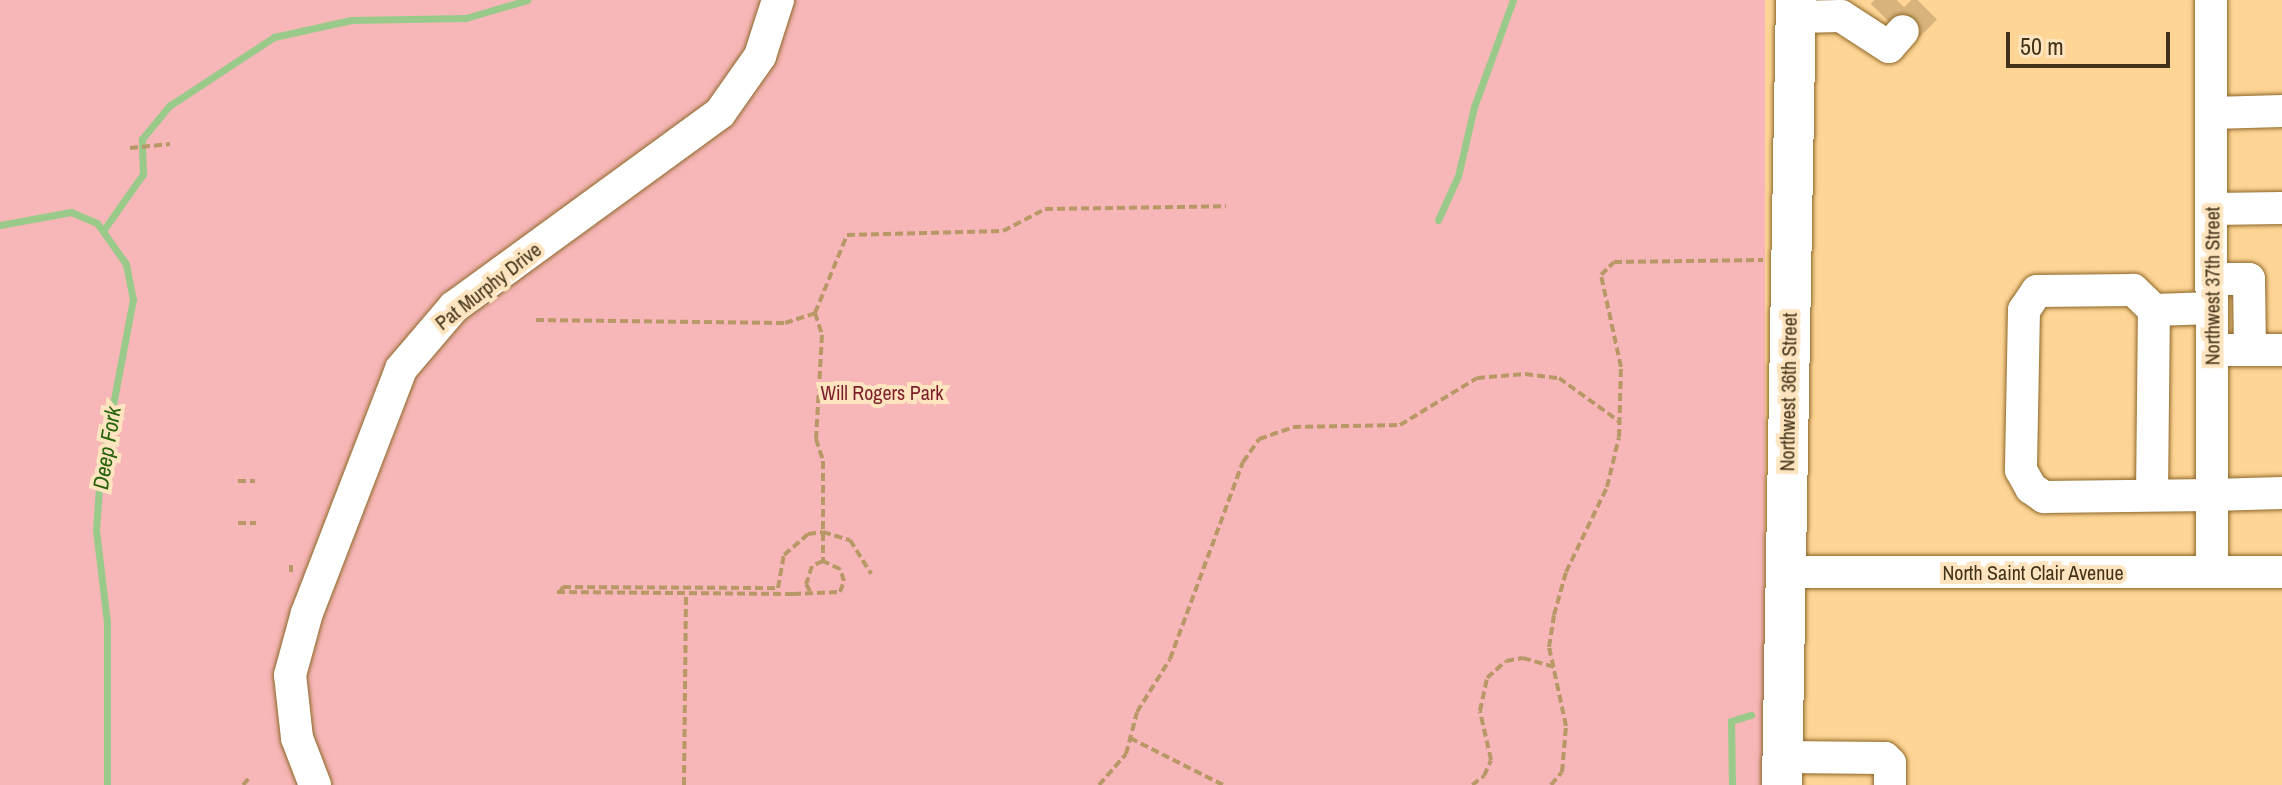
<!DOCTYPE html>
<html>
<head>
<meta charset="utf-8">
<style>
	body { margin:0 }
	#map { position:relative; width:2282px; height:785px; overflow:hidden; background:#fed595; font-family:"Archivo Narrow",sans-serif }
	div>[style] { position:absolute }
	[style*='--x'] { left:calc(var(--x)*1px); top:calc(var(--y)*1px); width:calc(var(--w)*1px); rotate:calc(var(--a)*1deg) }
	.green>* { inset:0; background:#f7b6b7; transform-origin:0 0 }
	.stream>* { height:7px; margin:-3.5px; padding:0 3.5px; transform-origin:3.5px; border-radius:3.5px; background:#99ca8a }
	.minor-tunnel>* { height:32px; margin-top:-16px; transform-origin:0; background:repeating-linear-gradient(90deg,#d8b47c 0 32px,transparent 0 48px) }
	.path>* { height:4px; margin-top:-2px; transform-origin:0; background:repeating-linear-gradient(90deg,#b89867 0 8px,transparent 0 12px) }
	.roads { filter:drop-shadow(0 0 2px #8d6829) drop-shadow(0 0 2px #8d6829) }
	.minor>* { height:32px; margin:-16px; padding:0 16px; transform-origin:16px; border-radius:16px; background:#fff }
	.major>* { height:40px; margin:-20px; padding:0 20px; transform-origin:20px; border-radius:20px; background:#fff }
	span { translate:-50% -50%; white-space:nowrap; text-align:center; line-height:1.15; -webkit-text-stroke:8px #fee5c0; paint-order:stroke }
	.street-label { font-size:20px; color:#423218 }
	.park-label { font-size:20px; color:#7f1e2b }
	.water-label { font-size:22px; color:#276309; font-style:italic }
	.scale { position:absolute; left:2006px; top:32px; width:164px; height:36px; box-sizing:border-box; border:4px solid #423218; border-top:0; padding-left:10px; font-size:24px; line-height:28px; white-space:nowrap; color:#423218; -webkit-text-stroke:6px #fee5c0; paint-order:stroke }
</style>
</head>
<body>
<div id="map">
	<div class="green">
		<div style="left:0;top:0;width:1765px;height:785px"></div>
	</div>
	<div class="stream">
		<div style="--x:1438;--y:220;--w:48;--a:-65.6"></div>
		<div style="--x:1458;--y:176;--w:71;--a:-76.9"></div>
		<div style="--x:1474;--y:107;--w:114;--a:-70"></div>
		<div style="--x:0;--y:225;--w:72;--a:-10.4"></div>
		<div style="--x:71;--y:212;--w:28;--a:23"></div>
		<div style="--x:97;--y:223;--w:50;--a:54.7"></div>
		<div style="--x:126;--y:264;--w:36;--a:79"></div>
		<div style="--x:133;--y:299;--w:177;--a:100.7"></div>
		<div style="--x:100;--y:473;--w:57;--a:94"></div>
		<div style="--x:96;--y:530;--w:93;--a:83.2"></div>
		<div style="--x:107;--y:622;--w:163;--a:90"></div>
		<div style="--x:105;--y:228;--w:66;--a:-54.9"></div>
		<div style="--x:143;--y:174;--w:35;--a:-92"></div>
		<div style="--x:142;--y:139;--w:43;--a:-50.7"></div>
		<div style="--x:169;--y:106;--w:126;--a:-33.3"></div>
		<div style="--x:274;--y:37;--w:79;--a:-12.4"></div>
		<div style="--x:351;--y:20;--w:115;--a:-1"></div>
		<div style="--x:466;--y:18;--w:64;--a:-16.4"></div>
		<div style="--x:1732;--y:785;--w:64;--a:-90.9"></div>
		<div style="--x:1731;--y:721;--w:21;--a:-17"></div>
	</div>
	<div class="minor-tunnel">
		<div style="--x:1882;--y:15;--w:21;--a:-45"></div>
		<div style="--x:1903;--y:31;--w:44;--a:-45"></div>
	</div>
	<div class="path">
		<div style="--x:130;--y:148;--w:40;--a:-5.7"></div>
		<div style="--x:815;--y:313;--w:23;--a:72"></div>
		<div style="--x:822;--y:335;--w:104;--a:93.3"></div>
		<div style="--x:816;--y:439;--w:23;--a:72"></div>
		<div style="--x:823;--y:461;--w:100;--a:90"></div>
		<div style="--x:536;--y:320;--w:249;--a:0.7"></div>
		<div style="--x:785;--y:323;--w:32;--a:-18"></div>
		<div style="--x:815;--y:313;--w:84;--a:-67.7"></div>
		<div style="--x:847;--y:235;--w:156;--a:-1.5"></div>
		<div style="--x:1003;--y:231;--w:47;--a:-27.6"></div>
		<div style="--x:1045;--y:209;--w:181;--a:-0.9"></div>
		<div style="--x:238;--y:481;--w:17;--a:0"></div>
		<div style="--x:238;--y:523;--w:18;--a:0"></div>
		<div style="--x:291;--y:565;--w:7;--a:90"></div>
		<div style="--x:557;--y:592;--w:236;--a:0.5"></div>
		<div style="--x:793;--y:594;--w:47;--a:-2.4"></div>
		<div style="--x:840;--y:592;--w:12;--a:-70"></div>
		<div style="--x:844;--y:581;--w:13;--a:-108"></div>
		<div style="--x:840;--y:569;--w:19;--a:-155"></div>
		<div style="--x:823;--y:561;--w:12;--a:156"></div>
		<div style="--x:812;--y:566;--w:19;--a:108"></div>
		<div style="--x:806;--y:584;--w:10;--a:61"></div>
		<div style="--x:560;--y:592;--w:6;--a:-59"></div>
		<div style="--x:563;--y:587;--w:215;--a:0.3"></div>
		<div style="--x:778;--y:588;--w:34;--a:-80"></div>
		<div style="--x:784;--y:555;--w:32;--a:-41"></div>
		<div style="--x:808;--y:534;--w:15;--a:-8"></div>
		<div style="--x:823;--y:532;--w:28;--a:17"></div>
		<div style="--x:850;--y:540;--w:40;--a:58"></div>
		<div style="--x:1130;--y:738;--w:104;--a:26.8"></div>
		<div style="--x:243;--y:785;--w:9;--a:-49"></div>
		<div style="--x:684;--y:785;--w:192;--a:-89.4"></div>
		<div style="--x:1099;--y:785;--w:41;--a:-48.9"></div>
		<div style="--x:1126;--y:754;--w:43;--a:-75.3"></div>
		<div style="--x:1137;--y:712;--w:62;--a:-58.1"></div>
		<div style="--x:1170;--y:659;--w:210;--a:-69.7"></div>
		<div style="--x:1243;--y:462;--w:28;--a:-55"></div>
		<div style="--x:1259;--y:439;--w:36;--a:-19"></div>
		<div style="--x:1293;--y:427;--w:107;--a:-1.1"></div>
		<div style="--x:1400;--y:425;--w:90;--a:-31.4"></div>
		<div style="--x:1477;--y:378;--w:48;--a:-4.8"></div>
		<div style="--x:1525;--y:374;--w:34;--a:7"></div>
		<div style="--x:1559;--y:378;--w:75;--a:35.8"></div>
		<div style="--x:1472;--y:785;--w:15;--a:-37"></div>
		<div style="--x:1484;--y:776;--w:17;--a:-66"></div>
		<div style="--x:1491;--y:760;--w:50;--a:-102.7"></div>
		<div style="--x:1480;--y:711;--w:34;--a:-78"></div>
		<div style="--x:1487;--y:678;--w:25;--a:-42"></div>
		<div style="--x:1506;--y:661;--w:17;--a:-10"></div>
		<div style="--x:1523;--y:658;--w:32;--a:16"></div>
		<div style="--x:1551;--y:785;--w:17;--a:-50"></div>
		<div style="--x:1562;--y:772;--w:46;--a:-85"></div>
		<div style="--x:1566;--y:726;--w:81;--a:-102.1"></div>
		<div style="--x:1549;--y:647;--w:32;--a:-81"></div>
		<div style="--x:1554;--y:615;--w:45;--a:-74.4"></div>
		<div style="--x:1566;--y:572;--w:94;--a:-64.2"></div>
		<div style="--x:1607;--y:487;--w:51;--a:-76.5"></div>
		<div style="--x:1619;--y:437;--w:70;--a:-88.4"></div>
		<div style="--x:1621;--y:367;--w:94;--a:-102.3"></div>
		<div style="--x:1601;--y:275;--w:18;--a:-45"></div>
		<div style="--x:1614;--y:262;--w:149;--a:-0.8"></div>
	</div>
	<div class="roads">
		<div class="minor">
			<div style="--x:2211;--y:0;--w:572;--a:89.9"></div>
			<div style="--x:1795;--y:17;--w:46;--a:-1.2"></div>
			<div style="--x:1841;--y:16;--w:57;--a:32.9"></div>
			<div style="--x:1889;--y:47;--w:21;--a:-49"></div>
			<div style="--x:2212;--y:113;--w:70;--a:-1.6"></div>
			<div style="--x:2212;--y:209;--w:70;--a:-0.8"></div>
			<div style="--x:2212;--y:279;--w:37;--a:0"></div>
			<div style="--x:2249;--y:279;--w:71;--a:89.2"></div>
			<div style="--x:2154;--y:310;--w:58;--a:-2"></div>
			<div style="--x:2229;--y:350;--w:53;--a:0"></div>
			<div style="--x:2152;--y:495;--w:185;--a:-89.4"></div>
			<div style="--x:2154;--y:310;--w:29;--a:-136"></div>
			<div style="--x:2133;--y:290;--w:96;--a:179.4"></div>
			<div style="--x:2037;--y:291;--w:23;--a:124"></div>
			<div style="--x:2024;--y:310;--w:160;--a:91.1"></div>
			<div style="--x:2021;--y:470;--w:21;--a:61"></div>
			<div style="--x:2031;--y:488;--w:16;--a:35"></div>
			<div style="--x:2044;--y:497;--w:168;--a:-0.7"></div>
			<div style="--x:2212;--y:495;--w:70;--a:-1.6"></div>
			<div style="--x:1785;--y:572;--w:497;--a:0"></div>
			<div style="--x:1782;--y:757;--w:103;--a:0.6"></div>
			<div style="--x:1885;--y:758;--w:7;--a:45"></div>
			<div style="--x:1890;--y:763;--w:22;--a:90"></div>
			<div style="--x:315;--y:785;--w:50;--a:-111"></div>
			<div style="--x:297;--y:738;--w:63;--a:-96.3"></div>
			<div style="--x:290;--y:675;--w:64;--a:-74.7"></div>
			<div style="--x:307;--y:613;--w:261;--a:-68.9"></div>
			<div style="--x:401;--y:369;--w:82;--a:-49.5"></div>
			<div style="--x:454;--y:307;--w:329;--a:-36.1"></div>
			<div style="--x:720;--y:113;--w:70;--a:-54.9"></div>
			<div style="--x:760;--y:56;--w:59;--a:-72.2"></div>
		</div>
		<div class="major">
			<div style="--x:1782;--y:785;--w:785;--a:-88.98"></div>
		</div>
	</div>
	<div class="street-label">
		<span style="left:488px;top:286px;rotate:-38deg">Pat Murphy Drive</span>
		<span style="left:2212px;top:286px;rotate:-90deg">Northwest 37th Street</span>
		<span style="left:1788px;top:392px;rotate:-89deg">Northwest 36th Street</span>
		<span style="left:2033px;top:572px">North Saint Clair Avenue</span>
	</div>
	<div class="park-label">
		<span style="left:882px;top:392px">Will Rogers Park</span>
	</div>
	<div class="water-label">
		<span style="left:107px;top:448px;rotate:-81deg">Deep Fork</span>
	</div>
	<div class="scale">50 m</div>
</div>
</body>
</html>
